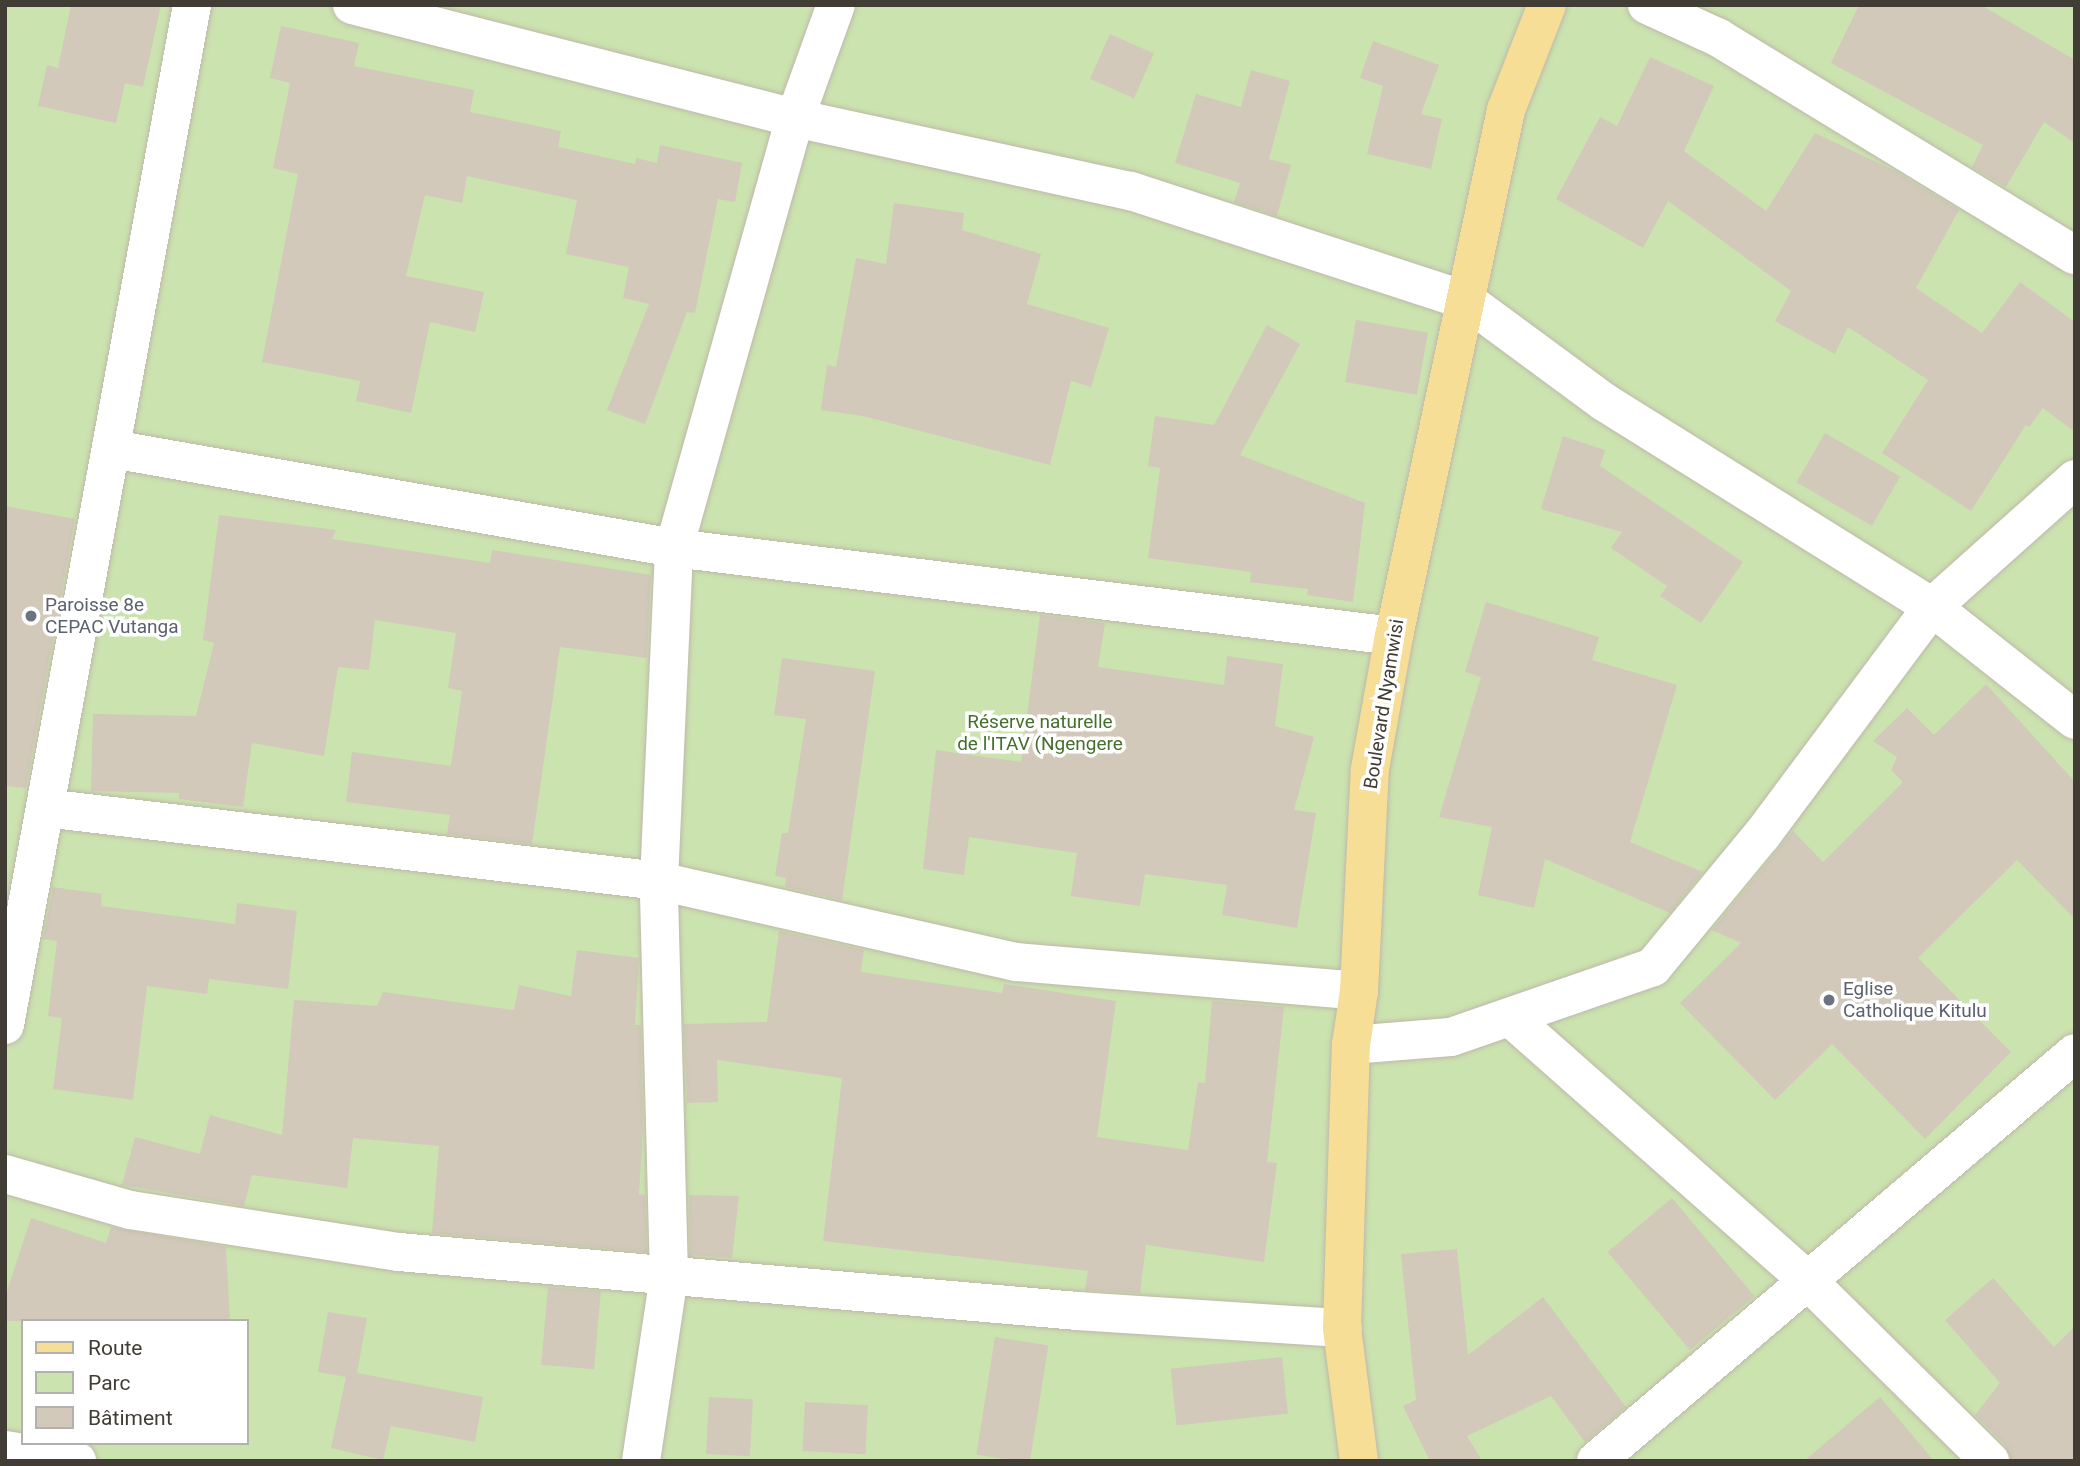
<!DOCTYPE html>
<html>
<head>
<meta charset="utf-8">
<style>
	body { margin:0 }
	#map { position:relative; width:2080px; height:1466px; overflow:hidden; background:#f1ede4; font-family:Roboto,sans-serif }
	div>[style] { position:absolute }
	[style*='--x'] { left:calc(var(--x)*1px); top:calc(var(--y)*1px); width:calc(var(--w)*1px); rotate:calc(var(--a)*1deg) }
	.green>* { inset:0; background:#cbe3af }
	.building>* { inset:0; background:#d2c9ba; transform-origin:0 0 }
	.roads { filter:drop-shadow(0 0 2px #beb8aa) drop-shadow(0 0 2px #beb8aa) }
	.minor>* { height:38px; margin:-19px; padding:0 19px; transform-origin:19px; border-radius:19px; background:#fff }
	.major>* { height:38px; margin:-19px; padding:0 19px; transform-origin:19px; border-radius:19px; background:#f7de96 }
	.dots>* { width:19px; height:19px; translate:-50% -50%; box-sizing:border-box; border:4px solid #fff; border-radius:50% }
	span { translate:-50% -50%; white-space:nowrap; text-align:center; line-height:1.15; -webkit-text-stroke:7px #fff; paint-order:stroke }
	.worship-label { font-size:19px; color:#5b616d }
	.left { translate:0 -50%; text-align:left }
	.street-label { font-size:19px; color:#423d34 }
	.park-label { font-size:19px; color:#44702c }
	.frame { position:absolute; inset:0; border:7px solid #423d34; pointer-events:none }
	.legend { position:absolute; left:21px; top:1319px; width:228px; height:126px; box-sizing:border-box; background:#fff; border:2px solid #b3b1ae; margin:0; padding:9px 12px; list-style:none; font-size:21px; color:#423d34 }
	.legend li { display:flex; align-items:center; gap:14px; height:35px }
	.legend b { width:35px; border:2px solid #b3b1ae }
</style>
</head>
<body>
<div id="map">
	<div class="green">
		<div style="clip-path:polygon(evenodd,5px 5px,2075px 5px,2075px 1461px,5px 1461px,5px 5px,23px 1321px,247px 1321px,247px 1443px,23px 1443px,23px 1321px)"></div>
	</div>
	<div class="building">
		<div style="clip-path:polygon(71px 5px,161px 5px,143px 87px,125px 83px,116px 123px,38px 106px,47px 65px,58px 68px)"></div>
		<div style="clip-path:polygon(1859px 5px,1981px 5px,2075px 60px,2075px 143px,2044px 122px,2006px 187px,1972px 167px,1983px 145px,1831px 63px)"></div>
		<div style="clip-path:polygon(281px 26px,359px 43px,354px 66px,474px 90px,470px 112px,561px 131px,558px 147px,635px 164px,636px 158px,657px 163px,660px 145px,742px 163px,735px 202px,718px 199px,695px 313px,687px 312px,645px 424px,607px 410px,649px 304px,623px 298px,629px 267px,566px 254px,577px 200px,467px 176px,462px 203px,425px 195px,406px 276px,484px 292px,475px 332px,430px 322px,411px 413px,356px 401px,360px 381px,262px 362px,298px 174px,273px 168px,290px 83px,270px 78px)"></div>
		<div style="left:1110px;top:34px;width:48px;height:49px;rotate:24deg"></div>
		<div style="clip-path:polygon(1373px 41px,1439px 65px,1421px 114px,1442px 119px,1431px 169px,1367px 154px,1383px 86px,1360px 78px)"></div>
		<div style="clip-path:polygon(1650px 57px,1714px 86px,1684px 151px,1766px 211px,1815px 133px,1895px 171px,1959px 210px,1916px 288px,1982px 333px,2020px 282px,2075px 322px,2075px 432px,2043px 408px,2029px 427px,2026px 425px,1971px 511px,1882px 453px,1928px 380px,1848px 327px,1835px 354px,1775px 321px,1791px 291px,1668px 201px,1643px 248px,1556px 199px,1600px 117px,1617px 126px)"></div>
		<div style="clip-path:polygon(1251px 70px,1290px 81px,1269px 159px,1291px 165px,1277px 216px,1234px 202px,1240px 183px,1175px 163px,1196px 94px,1241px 107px)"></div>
		<div style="clip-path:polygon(894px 203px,964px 213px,962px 230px,1041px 254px,1027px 304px,1109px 328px,1091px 387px,1071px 381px,1050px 465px,863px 416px,821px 410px,827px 365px,836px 367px,856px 258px,886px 264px)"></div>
		<div style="left:1356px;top:320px;width:73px;height:63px;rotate:10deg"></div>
		<div style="clip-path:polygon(1267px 325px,1300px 344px,1240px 455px,1365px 503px,1353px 602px,1307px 595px,1308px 589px,1250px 582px,1251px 572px,1148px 558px,1160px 468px,1148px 466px,1155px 416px,1214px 425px)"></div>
		<div style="left:1825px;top:433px;width:87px;height:57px;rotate:30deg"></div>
		<div style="clip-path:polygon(1563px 436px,1605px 450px,1600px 466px,1743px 562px,1701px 623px,1660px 596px,1667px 586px,1611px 548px,1622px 532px,1541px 509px)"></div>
		<div style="clip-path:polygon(5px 506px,75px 519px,26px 788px,5px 786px)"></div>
		<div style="clip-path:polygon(219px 515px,336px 530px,332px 539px,490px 563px,492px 550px,651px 575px,647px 658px,560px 647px,532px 844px,447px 834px,450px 815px,346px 802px,352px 752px,451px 766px,462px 691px,448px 688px,456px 633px,375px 620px,369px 670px,338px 667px,324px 756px,252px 743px,243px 807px,179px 799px,179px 793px,91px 791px,93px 714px,196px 716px,214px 643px,203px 640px)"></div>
		<div style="clip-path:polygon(1486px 602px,1599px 637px,1592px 660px,1677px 685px,1630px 842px,1703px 872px,1670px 913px,1545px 859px,1534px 908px,1478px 895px,1492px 827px,1439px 817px,1481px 677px,1465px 672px)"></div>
		<div style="clip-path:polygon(1040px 615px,1105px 623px,1098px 667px,1224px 685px,1227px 656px,1283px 664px,1275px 726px,1314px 737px,1294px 810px,1316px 813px,1297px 928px,1222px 915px,1227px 885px,1145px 874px,1140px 906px,1071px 896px,1077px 853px,969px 837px,964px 875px,923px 869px,936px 750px,1021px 762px)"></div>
		<div style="clip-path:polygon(782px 658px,875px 671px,842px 900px,785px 887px,786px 878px,775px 876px,782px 833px,788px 833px,806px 719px,774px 715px)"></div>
		<div style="clip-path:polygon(1986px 684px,2075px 782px,2075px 919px,2017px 860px,1918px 958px,2011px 1052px,1925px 1139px,1832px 1044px,1775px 1100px,1680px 1003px,1741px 943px,1712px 930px,1793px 831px,1823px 862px,1903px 782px,1891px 770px,1897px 757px,1873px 741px,1907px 708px,1934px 735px)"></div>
		<div style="clip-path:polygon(53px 887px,102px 894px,101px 906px,235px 924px,237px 903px,297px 911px,288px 989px,209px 979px,207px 994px,147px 986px,133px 1100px,53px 1089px,62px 1018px,48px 1016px,57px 941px,43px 939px)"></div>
		<div style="clip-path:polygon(779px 931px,864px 950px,861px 972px,1002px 993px,1004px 984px,1116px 1001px,1097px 1137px,1188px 1150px,1198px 1082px,1205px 1083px,1212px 1001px,1284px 1007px,1267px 1162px,1277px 1163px,1264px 1262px,1146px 1245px,1140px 1293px,1085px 1290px,1088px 1271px,823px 1241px,842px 1078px,717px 1060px,718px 1102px,687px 1103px,684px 1024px,767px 1022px)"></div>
		<div style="clip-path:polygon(577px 950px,639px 958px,635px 1025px,641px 1025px,643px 1129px,639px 1194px,645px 1195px,647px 1252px,432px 1233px,439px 1146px,353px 1138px,347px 1188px,252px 1175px,244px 1206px,122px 1185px,135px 1137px,200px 1154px,210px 1115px,282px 1135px,294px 1000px,377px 1006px,383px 992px,514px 1010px,519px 985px,571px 996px)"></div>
		<div style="clip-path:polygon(689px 1195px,739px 1196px,732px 1258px,690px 1255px)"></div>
		<div style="left:1672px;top:1198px;width:128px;height:84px;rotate:50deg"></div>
		<div style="clip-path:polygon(31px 1218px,106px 1243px,111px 1227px,226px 1247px,230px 1321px,5px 1321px,5px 1297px)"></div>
		<div style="clip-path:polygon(1457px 1249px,1468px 1355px,1543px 1297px,1626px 1407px,1585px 1442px,1551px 1396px,1467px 1436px,1482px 1461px,1430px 1461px,1403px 1406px,1416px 1400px,1401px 1254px)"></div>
		<div style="clip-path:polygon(1993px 1278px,2054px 1347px,2075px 1326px,2075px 1461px,2011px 1461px,2005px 1445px,1975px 1415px,2000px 1383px,1945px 1320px)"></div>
		<div style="left:548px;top:1287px;width:53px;height:78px;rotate:5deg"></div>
		<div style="clip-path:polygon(328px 1312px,367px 1318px,357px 1373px,483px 1397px,475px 1442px,391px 1426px,383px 1460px,331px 1448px,346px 1377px,318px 1372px)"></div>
		<div style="left:995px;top:1337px;width:54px;height:119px;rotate:9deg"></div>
		<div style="left:1282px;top:1357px;width:57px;height:112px;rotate:84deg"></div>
		<div style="left:709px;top:1397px;width:44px;height:57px;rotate:3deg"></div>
		<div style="clip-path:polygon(1880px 1397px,1934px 1461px,1804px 1461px)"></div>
		<div style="left:805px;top:1402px;width:63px;height:49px;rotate:3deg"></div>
	</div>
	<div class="roads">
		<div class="minor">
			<div style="--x:352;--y:5;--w:457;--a:14.3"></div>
			<div style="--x:795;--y:118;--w:344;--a:12.3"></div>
			<div style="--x:1131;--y:191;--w:354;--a:18.1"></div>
			<div style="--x:1467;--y:301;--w:170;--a:36.4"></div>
			<div style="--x:1604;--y:402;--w:387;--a:32"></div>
			<div style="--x:1932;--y:607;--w:182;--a:38.3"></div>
			<div style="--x:1647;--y:5;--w:79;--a:24.6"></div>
			<div style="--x:1719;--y:38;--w:417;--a:31.4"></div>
			<div style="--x:112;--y:449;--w:571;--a:9.99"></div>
			<div style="--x:674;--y:548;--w:725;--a:6.97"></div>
			<div style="--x:45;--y:808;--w:618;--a:6.78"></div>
			<div style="--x:659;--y:881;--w:366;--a:12.8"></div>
			<div style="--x:1016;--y:962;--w:344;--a:4.8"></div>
			<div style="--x:1511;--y:1018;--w:398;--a:41.5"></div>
			<div style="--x:1809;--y:1282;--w:255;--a:44.7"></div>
			<div style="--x:5;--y:1025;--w:1037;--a:-79.61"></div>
			<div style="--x:1351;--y:1045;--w:100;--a:-4.6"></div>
			<div style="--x:1451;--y:1037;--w:214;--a:-19.1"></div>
			<div style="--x:1653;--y:967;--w:171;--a:-50.5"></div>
			<div style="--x:1762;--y:835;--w:284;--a:-53.3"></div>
			<div style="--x:1932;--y:607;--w:192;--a:-41.8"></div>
			<div style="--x:5;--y:1174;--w:130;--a:16.1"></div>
			<div style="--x:130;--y:1210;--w:272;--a:8.9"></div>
			<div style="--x:399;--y:1252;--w:681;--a:4.97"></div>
			<div style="--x:1077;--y:1311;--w:266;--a:3.7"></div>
			<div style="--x:5;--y:1450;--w:73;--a:8.7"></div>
			<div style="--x:641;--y:1461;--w:187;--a:-81.4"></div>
			<div style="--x:669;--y:1276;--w:395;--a:-91.5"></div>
			<div style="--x:659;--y:881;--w:333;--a:-87.4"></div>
			<div style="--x:674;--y:548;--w:447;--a:-74.3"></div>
			<div style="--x:795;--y:118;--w:120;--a:-70.1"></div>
			<div style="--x:1596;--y:1461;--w:629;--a:-40.42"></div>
		</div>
		<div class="major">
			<div style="--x:1359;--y:1461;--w:134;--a:-97.3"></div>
			<div style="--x:1342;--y:1328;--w:283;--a:-88.2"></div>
			<div style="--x:1351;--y:1045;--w:55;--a:-81.6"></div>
			<div style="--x:1359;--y:991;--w:222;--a:-87.2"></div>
			<div style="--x:1370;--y:769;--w:135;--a:-79.8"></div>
			<div style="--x:1394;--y:636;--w:538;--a:-77.98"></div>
			<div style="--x:1506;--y:110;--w:113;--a:-68.7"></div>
		</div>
	</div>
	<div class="dots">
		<div style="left:31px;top:616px;background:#6b7280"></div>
		<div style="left:1829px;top:1000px;background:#6b7280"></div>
	</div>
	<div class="worship-label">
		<span class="left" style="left:45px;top:616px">Paroisse 8e<br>CEPAC Vutanga</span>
		<span class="left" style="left:1843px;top:1000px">Eglise<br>Catholique Kitulu</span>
	</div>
	<div class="street-label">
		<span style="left:1384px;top:704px;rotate:-81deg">Boulevard Nyamwisi</span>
	</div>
	<div class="park-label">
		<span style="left:1040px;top:733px">Réserve naturelle<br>de l'ITAV (Ngengere</span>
	</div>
	<div class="frame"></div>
	<ul class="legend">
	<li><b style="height:9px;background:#f7de96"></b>Route</li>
	<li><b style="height:19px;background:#cbe3af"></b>Parc</li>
	<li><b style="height:19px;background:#d2c9ba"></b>Bâtiment</li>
	</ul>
</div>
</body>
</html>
